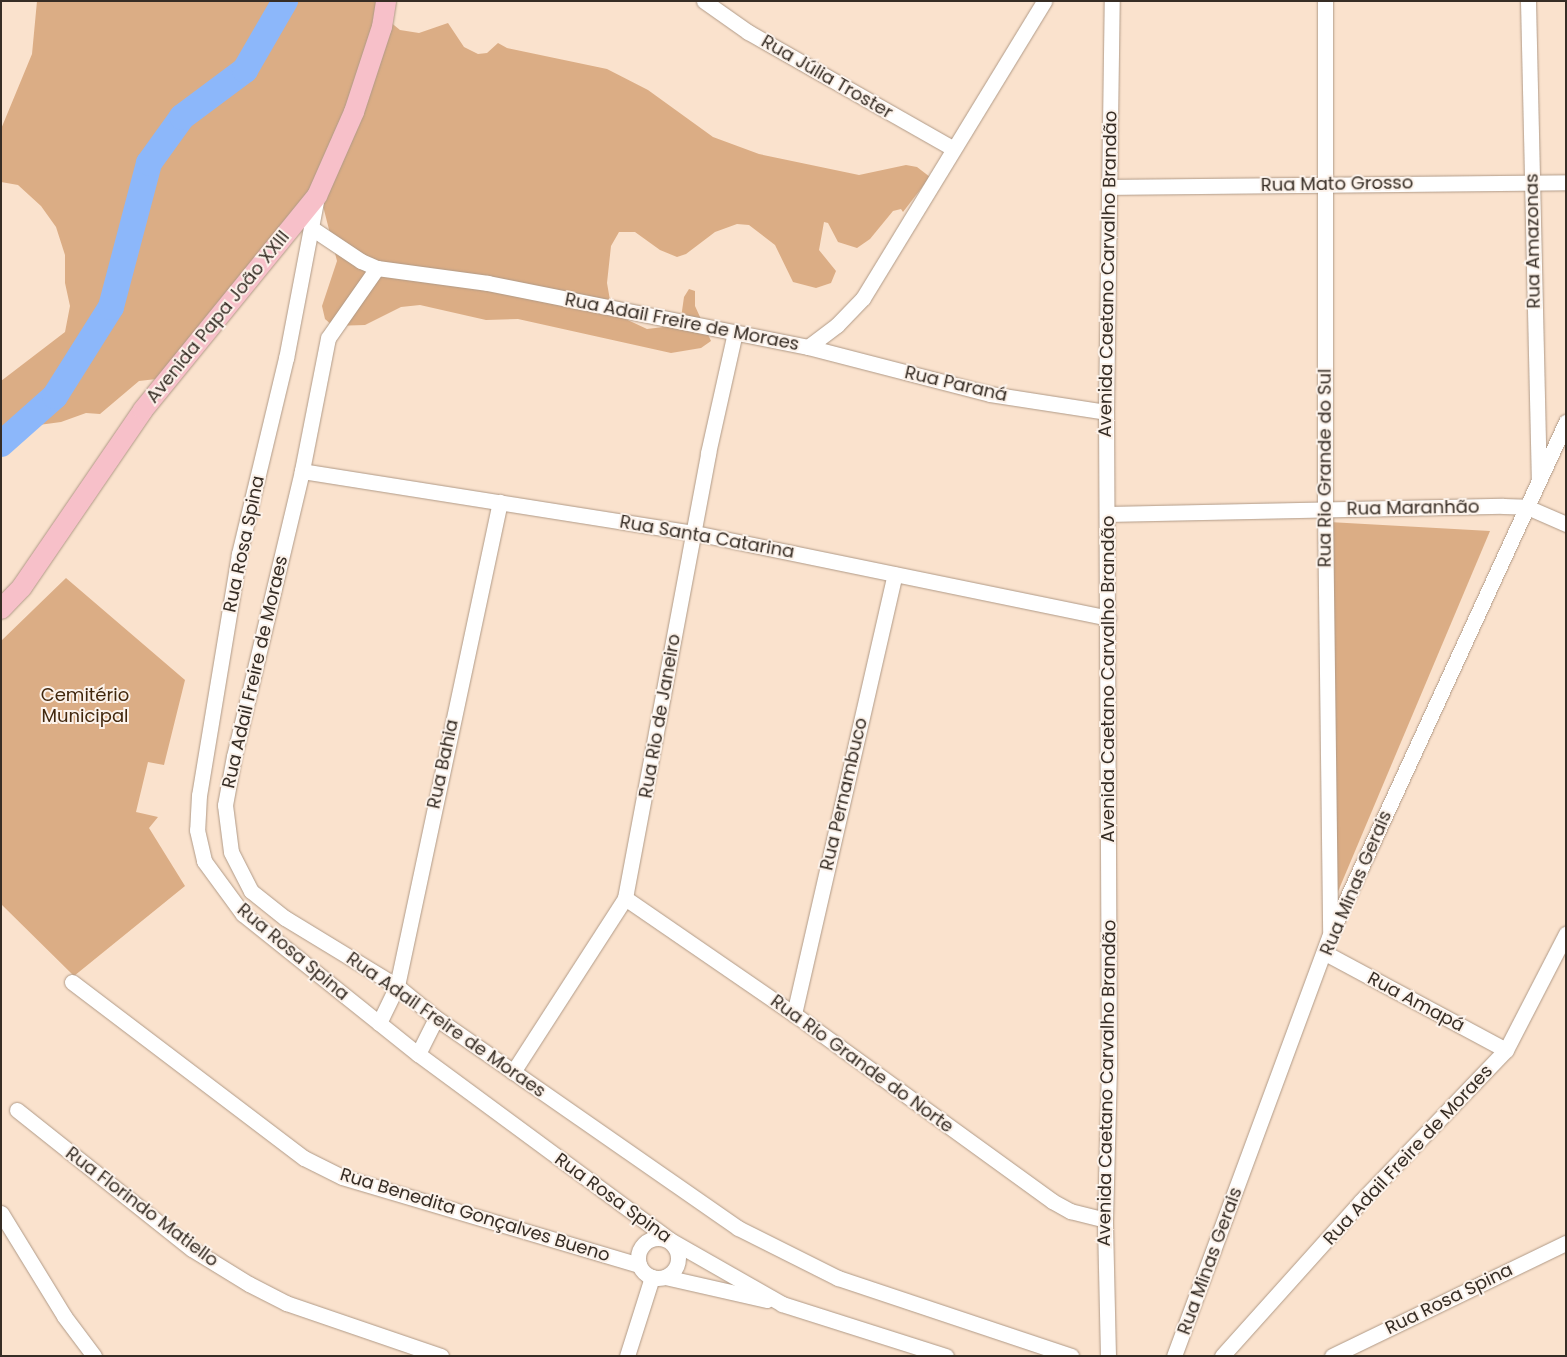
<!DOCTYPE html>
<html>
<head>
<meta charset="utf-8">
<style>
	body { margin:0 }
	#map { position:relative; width:1567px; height:1357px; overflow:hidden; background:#fae2cd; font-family:Poppins,sans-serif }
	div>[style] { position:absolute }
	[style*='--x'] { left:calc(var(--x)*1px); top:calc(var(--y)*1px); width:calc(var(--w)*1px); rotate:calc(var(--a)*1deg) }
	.green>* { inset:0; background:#dbad85 }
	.river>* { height:26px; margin:-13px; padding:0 13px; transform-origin:13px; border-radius:13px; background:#8cb7fa }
	.roads { filter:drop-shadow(0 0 1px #b09a87) drop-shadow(0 0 1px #b09a87) }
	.minor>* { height:15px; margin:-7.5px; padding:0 7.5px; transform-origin:7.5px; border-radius:7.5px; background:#fff }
	.minor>.ring { margin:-7.5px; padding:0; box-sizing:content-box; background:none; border:15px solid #fff; border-radius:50% }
	.major>* { height:20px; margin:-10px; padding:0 10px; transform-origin:10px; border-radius:10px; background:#f7c0c9 }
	span { translate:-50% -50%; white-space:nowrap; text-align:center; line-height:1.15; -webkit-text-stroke:4px #fcf2ea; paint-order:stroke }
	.street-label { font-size:18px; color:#362d25 }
	.park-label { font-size:18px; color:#41270d }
	.frame { position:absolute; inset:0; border:2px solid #362d25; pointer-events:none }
</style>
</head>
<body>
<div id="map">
	<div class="green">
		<div style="clip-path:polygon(37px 1px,388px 1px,389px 21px,400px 30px,419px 33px,448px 23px,464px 47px,478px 54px,487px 53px,498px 43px,507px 48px,607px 69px,648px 90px,713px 137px,759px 154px,859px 175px,906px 165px,917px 167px,930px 177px,903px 212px,901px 209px,893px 211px,870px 239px,857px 248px,838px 242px,828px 223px,824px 222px,819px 250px,836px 271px,831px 283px,816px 288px,793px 282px,775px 245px,749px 225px,737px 224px,715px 232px,686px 254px,677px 257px,660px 250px,635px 232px,619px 232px,611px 246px,607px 283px,611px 306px,617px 315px,647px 329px,680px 325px,684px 297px,689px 289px,695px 291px,695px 306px,711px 341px,701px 348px,671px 353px,518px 319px,486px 320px,420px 305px,401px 307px,365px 325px,333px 326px,325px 319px,322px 306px,337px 261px,322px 202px,165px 378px,139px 381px,100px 414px,86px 413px,61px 422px,24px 427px,1px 439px,1px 381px,65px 332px,70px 306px,65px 283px,65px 255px,56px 227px,41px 206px,18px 185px,1px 182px,1px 129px,32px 54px)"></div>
		<div style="clip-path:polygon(1329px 522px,1490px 531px,1334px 901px)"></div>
		<div style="clip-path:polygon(66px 578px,185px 680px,164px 765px,148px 762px,136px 812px,158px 817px,149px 828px,185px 886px,74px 976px,1px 904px,1px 641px)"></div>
	</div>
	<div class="river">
		<div style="--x:1;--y:444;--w:72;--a:-41.6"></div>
		<div style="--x:55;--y:396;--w:105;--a:-57.8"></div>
		<div style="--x:111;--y:307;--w:149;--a:-75.2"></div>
		<div style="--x:149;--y:163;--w:57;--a:-54.3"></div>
		<div style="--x:182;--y:117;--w:79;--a:-36.7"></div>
		<div style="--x:245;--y:70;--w:80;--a:-59.9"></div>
	</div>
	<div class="roads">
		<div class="minor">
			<div style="--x:704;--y:1;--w:54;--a:35.2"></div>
			<div style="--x:748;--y:32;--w:235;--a:29.6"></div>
			<div style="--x:1325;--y:1;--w:508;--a:90"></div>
			<div style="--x:1325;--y:509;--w:422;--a:89.3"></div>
			<div style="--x:1528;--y:1;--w:477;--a:88.7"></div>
			<div style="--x:1109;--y:187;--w:457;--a:-0.6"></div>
			<div style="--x:317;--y:196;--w:165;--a:100.8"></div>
			<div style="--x:286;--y:358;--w:202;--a:103.5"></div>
			<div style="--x:239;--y:554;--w:244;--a:99.4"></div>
			<div style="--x:199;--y:795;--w:35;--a:93"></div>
			<div style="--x:197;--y:830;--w:32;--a:77"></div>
			<div style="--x:204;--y:861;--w:66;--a:53.7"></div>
			<div style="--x:243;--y:914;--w:224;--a:38.7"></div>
			<div style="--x:418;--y:1054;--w:313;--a:36.4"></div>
			<div style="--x:670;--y:1240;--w:129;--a:29.7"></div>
			<div style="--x:782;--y:1304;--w:172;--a:17.6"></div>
			<div style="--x:313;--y:229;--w:58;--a:33.7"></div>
			<div style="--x:361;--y:261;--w:17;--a:24"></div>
			<div style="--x:377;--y:268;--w:112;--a:7.7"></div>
			<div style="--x:488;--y:283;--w:326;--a:11.3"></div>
			<div style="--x:808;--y:347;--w:188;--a:14.5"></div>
			<div style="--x:990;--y:394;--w:117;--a:8.8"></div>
			<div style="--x:377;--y:268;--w:85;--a:125"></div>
			<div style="--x:328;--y:338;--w:136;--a:101.1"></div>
			<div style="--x:302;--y:471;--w:293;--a:103.4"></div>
			<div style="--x:234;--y:756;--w:50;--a:100.4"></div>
			<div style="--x:225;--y:805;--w:47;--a:82.7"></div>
			<div style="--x:231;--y:852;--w:44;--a:62.9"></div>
			<div style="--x:251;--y:891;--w:43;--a:38.5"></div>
			<div style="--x:285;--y:918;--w:131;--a:31.3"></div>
			<div style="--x:397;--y:986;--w:50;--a:39.4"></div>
			<div style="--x:436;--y:1018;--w:368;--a:34.8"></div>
			<div style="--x:738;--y:1228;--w:112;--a:26.6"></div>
			<div style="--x:838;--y:1278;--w:246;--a:18.5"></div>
			<div style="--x:808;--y:347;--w:36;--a:-37"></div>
			<div style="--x:837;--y:325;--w:37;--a:-46"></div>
			<div style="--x:863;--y:298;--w:348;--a:-58.6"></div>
			<div style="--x:302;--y:471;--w:398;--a:9"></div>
			<div style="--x:695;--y:533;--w:422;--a:11.6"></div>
			<div style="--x:1107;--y:514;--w:396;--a:-1.2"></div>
			<div style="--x:1503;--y:506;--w:24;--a:2"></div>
			<div style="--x:1527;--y:507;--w:43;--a:23.6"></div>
			<div style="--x:625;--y:898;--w:205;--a:34.5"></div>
			<div style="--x:794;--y:1014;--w:319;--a:35.9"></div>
			<div style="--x:1052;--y:1201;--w:21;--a:29"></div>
			<div style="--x:1070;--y:1211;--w:36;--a:14"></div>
			<div style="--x:1325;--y:953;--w:205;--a:28.2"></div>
			<div style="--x:72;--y:982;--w:291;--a:37.2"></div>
			<div style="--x:304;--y:1158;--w:42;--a:26.6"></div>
			<div style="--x:342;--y:1177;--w:310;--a:16.5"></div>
			<div style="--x:794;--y:1014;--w:451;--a:-77.1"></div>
			<div style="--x:379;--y:1023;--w:41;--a:-64.1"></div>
			<div style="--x:397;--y:986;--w:495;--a:-78"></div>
			<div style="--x:418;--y:1054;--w:40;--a:-63.4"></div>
			<div style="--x:513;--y:1072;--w:207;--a:-57.2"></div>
			<div style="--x:625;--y:898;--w:453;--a:-79.4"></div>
			<div style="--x:708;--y:453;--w:124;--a:-77.4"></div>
			<div style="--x:17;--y:1110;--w:223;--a:38.5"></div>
			<div style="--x:192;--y:1249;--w:67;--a:31.6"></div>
			<div style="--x:249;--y:1284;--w:42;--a:27.2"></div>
			<div style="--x:286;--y:1303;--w:164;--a:18.9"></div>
			<div style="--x:1;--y:1213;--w:121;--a:58.5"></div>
			<div style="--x:64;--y:1316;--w:50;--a:53.1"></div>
			<div class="ring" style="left:638px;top:1238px;width:25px;height:25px"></div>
			<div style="--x:665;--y:1277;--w:104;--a:12.8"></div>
			<div style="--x:627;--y:1356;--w:83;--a:-72.4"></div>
			<div style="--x:1108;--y:1356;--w:136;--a:-91.3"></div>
			<div style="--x:1105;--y:1220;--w:151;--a:-88.5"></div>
			<div style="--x:1109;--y:1069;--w:657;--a:-90.26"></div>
			<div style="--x:1106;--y:412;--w:411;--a:-89.2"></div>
			<div style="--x:1174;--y:1356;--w:449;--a:-69.7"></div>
			<div style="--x:1330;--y:935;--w:565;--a:-65.3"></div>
			<div style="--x:1222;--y:1356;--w:208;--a:-48.1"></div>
			<div style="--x:1361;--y:1201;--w:209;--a:-46.2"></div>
			<div style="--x:1506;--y:1050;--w:131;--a:-62.7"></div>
			<div style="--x:1332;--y:1356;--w:260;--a:-25.8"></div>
		</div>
		<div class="major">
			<div style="--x:1;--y:609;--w:30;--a:-46"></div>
			<div style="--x:22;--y:587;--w:214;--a:-55.6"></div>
			<div style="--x:143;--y:410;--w:276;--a:-50.9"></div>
			<div style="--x:317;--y:196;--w:92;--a:-66.2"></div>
			<div style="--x:354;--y:112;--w:89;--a:-71.8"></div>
			<div style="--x:382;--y:27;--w:26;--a:-81"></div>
		</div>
	</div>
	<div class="street-label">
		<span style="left:827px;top:77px;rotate:30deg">Rua Júlia Troster</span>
		<span style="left:1337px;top:184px;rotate:-1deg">Rua Mato Grosso</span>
		<span style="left:1533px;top:241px;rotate:-91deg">Rua Amazonas</span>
		<span style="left:1108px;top:274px;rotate:-89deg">Avenida Caetano Carvalho Brandão</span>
		<span style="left:218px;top:317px;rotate:-51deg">Avenida Papa João XXIII</span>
		<span style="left:682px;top:322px;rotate:11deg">Rua Adail Freire de Moraes</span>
		<span style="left:956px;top:384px;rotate:13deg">Rua Paraná</span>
		<span style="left:1325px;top:468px;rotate:-90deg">Rua Rio Grande do Sul</span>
		<span style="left:1413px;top:508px;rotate:-1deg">Rua Maranhão</span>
		<span style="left:707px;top:537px;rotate:10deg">Rua Santa Catarina</span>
		<span style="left:244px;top:544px;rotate:-78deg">Rua Rosa Spina</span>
		<span style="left:255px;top:672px;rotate:-77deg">Rua Adail Freire de Moraes</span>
		<span style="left:1108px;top:679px;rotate:-90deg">Avenida Caetano Carvalho Brandão</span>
		<span style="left:660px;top:716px;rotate:-80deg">Rua Rio de Janeiro</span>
		<span style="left:443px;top:764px;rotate:-78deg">Rua Bahia</span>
		<span style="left:844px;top:794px;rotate:-77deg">Rua Pernambuco</span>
		<span style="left:1356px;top:883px;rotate:-67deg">Rua Minas Gerais</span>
		<span style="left:293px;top:952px;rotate:40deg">Rua Rosa Spina</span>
		<span style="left:1416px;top:1002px;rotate:28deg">Rua Amapá</span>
		<span style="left:446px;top:1025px;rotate:35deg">Rua Adail Freire de Moraes</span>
		<span style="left:862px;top:1064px;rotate:36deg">Rua Rio Grande do Norte</span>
		<span style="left:1107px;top:1083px;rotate:-89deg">Avenida Caetano Carvalho Brandão</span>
		<span style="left:1408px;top:1155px;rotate:-47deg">Rua Adail Freire de Moraes</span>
		<span style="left:613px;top:1198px;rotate:36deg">Rua Rosa Spina</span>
		<span style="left:142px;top:1207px;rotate:37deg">Rua Florindo Matiello</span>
		<span style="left:475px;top:1215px;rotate:17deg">Rua Benedita Gonçalves Bueno</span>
		<span style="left:1210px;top:1261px;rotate:-70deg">Rua Minas Gerais</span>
		<span style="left:1449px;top:1299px;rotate:-26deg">Rua Rosa Spina</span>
	</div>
	<div class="park-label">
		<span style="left:85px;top:706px">Cemitério<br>Municipal</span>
	</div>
	<div class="frame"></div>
</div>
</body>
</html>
